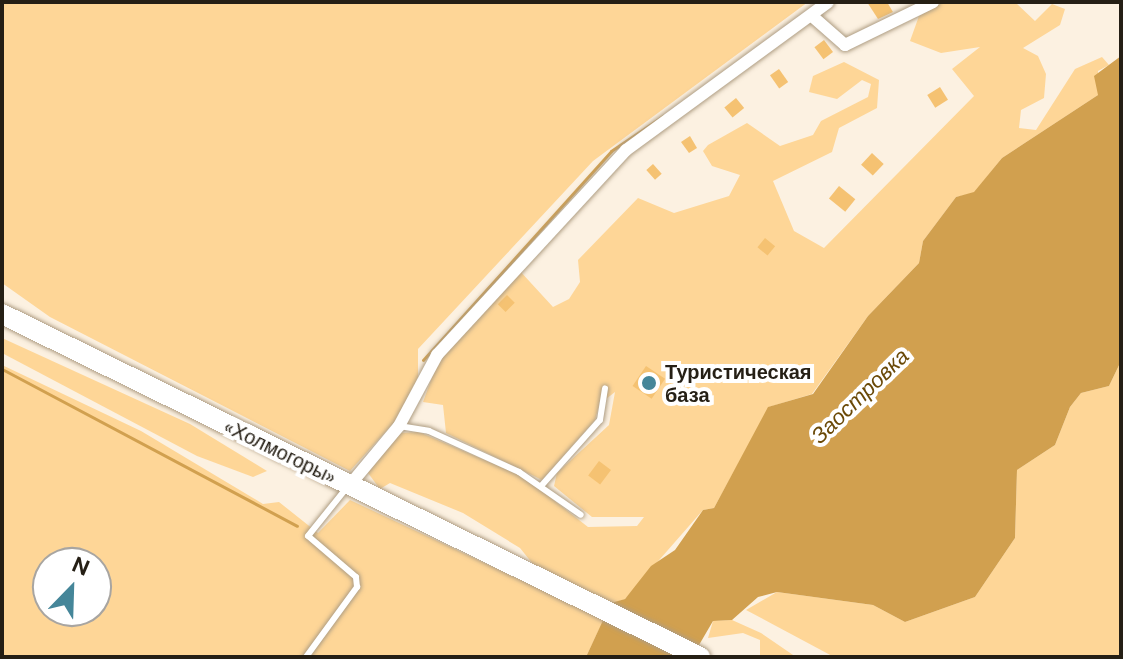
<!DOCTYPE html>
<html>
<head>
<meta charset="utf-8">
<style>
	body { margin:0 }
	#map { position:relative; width:1123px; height:659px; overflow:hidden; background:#fcf1e1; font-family:"DM Sans",sans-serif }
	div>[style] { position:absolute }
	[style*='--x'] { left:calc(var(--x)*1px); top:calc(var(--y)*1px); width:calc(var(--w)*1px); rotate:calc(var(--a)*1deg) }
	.green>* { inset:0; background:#fed697 }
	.water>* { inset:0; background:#d1a04f }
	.stream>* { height:3px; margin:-1.5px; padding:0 1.5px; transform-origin:1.5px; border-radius:1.5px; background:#d1a04f }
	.building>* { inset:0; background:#f5c272; transform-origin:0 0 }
	.roads { filter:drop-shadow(0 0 2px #ae9d83) drop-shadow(0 0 2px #ae9d83) }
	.service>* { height:6px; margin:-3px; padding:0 3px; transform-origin:3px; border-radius:3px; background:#fff }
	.minor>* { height:12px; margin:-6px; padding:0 6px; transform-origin:6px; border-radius:6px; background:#fff }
	.trunk>* { height:20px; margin:-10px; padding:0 10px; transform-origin:10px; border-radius:10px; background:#fff }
	.dots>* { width:22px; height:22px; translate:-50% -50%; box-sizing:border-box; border:4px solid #fff; border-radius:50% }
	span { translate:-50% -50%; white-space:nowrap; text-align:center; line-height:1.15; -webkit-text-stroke:8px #fff; paint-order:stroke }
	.poi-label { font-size:20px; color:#251f15; font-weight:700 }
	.left { translate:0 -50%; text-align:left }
	.street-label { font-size:20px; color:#251f15 }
	.water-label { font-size:22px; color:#6a4907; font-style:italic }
	.frame { position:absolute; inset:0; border:4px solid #251f15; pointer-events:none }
	.north { position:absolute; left:32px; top:547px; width:80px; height:80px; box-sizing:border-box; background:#fff; border:2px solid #a8a5a1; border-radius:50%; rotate:23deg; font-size:22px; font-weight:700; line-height:32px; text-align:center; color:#251f15 }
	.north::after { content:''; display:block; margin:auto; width:28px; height:36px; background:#458699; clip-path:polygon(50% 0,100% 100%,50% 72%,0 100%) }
</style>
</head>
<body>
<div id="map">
	<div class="green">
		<div style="clip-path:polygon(2px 2px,808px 2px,593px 161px,418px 349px,418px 377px,397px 419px,350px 471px,50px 317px,2px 283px)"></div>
		<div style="clip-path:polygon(evenodd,944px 2px,1015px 2px,1035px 21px,1052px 4px,1065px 9px,1060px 25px,1023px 48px,1038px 56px,1046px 74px,1044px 98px,1021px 110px,1019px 128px,1036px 130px,1075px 69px,1102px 57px,1109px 65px,1098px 71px,1098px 95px,1002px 158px,974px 193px,956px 197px,923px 241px,919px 263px,868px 316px,812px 394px,769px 407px,714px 508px,703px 510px,625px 599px,611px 604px,586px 657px,2px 657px,2px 365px,141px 431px,263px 504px,279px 502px,318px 533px,350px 500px,561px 599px,520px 548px,463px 513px,390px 483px,380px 489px,368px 473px,398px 433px,419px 432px,524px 477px,588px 527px,637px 526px,644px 517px,592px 517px,554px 486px,557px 473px,609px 425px,615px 392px,606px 399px,604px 387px,595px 420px,542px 480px,446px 433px,443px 405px,423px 402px,438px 361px,519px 270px,553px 307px,569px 299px,580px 282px,578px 260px,638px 198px,674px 213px,729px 196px,740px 175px,712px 166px,703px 151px,708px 145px,747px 123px,780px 146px,813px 135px,821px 121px,868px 97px,871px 84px,862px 80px,837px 99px,809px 92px,813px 76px,844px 62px,879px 80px,877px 108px,839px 128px,832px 152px,773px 181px,794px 231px,824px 248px,974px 96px,952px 69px,980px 47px,941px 53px,910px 41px,919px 16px,944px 2px,48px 563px,96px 563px,96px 611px,48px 611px,48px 563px)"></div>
		<div style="clip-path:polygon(2px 338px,190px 424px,267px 471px,253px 477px,197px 456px,2px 353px)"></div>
		<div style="clip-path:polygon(1121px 361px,1121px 657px,834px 657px,746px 610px,777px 592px,873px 605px,905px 622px,975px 597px,1015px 538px,1017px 470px,1055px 445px,1070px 407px,1081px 393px,1109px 386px)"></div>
		<div style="clip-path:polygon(732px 620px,761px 633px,796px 657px,760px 657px,760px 640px,743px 633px,708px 638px,713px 621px)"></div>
	</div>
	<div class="water">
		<div style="clip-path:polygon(1121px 56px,1121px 361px,1109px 386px,1081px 393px,1070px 407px,1055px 445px,1017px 470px,1015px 538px,975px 597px,905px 622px,873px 605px,777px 592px,758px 597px,732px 620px,713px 621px,692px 657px,586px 657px,611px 603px,625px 599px,651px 566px,675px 550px,703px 510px,714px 508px,768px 407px,813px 394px,868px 316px,919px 263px,923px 241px,956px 197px,974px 192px,1002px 158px,1098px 95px,1094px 76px)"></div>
	</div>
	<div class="stream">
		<div style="--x:423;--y:360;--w:281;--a:-48"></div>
		<div style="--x:611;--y:151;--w:63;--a:-33.9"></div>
		<div style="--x:2;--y:369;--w:334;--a:28"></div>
	</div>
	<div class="building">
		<div style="clip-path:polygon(867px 2px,887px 2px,893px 12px,878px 19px)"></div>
		<div style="left:824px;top:40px;width:15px;height:12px;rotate:53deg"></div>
		<div style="left:779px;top:69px;width:16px;height:11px;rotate:55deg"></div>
		<div style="left:940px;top:87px;width:15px;height:15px;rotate:58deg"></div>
		<div style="left:736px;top:98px;width:13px;height:15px;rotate:51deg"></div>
		<div style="clip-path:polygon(690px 136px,697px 148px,689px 153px,681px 142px)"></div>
		<div style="left:872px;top:153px;width:16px;height:16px;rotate:43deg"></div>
		<div style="left:653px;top:164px;width:13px;height:9px;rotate:48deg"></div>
		<div style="left:839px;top:186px;width:21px;height:16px;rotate:39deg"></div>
		<div style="left:765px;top:238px;width:13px;height:12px;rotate:39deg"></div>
		<div style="left:507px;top:295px;width:11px;height:13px;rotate:45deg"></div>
		<div style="left:646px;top:366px;width:23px;height:24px;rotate:34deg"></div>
		<div style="left:599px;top:461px;width:15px;height:18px;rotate:37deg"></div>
	</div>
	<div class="roads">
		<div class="service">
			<div style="--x:399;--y:426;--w:30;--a:9"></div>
			<div style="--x:429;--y:431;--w:99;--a:24.5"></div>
			<div style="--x:519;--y:472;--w:75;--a:34.7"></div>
			<div style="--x:542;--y:485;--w:87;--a:-48.3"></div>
			<div style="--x:600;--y:420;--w:32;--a:-81"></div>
			<div style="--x:306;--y:657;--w:87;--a:-53.9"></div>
			<div style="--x:357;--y:587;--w:10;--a:-96"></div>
			<div style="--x:356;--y:577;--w:63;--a:-139.5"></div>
			<div style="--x:308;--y:536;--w:64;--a:-51.3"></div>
		</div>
		<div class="minor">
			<div style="--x:812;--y:16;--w:44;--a:41.3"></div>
			<div style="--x:845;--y:45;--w:98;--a:-26"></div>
			<div style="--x:349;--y:486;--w:78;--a:-50.2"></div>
			<div style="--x:399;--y:426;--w:81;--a:-61.8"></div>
			<div style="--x:437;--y:355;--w:279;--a:-47.3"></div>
			<div style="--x:626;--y:150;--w:250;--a:-36.2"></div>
		</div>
		<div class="trunk">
			<div style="--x:2;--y:314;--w:778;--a:26.17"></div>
		</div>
	</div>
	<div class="dots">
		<div style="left:649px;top:383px;background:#458699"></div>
	</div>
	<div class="poi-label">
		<span class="left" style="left:665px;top:384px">Туристическая<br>база</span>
	</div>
	<div class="street-label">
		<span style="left:280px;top:452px;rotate:26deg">«Холмогоры»</span>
	</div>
	<div class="water-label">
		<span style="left:860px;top:396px;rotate:-44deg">Заостровка</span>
	</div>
	<div class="frame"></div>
	<div class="north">N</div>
</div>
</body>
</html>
